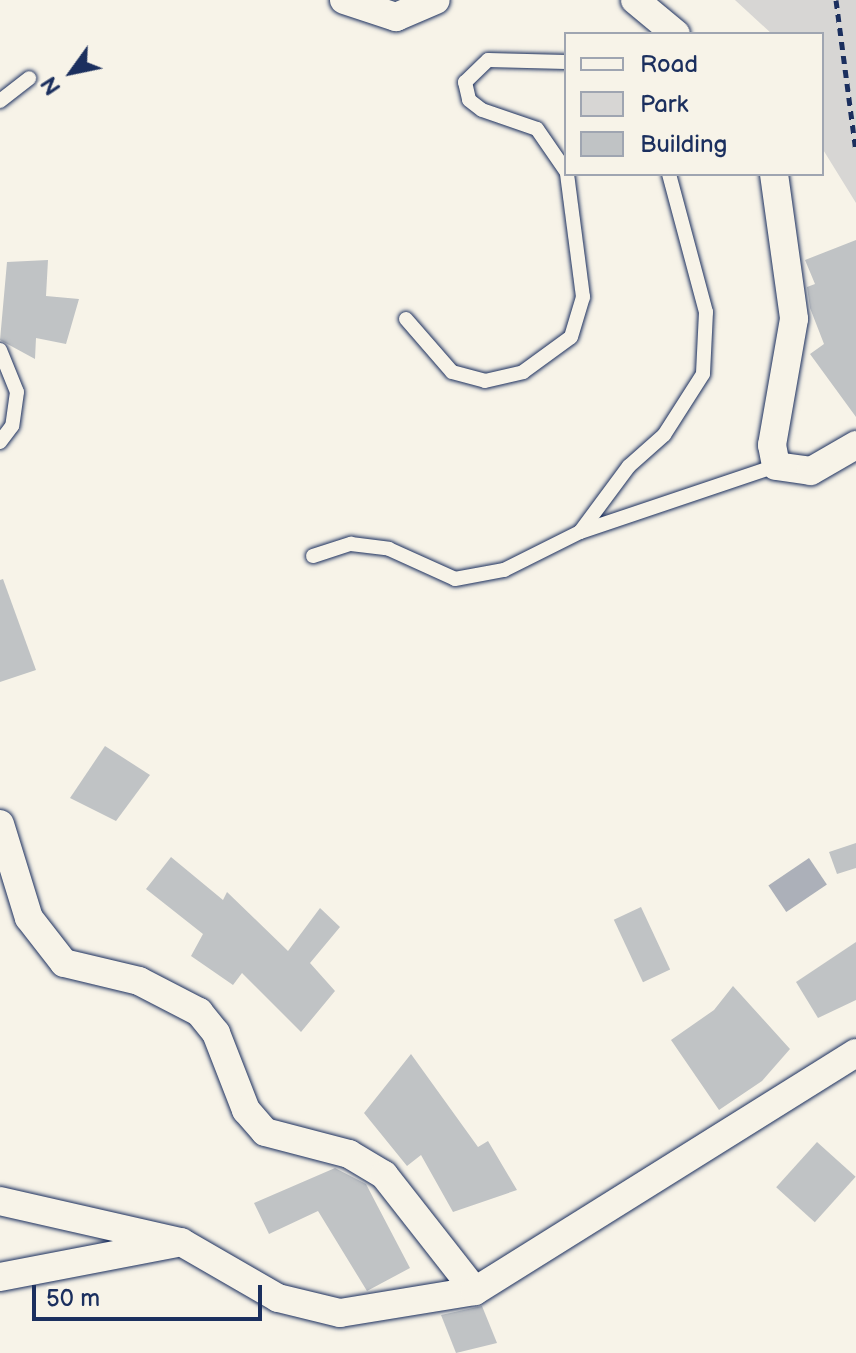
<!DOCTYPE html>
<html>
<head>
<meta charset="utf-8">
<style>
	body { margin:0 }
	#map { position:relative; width:856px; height:1353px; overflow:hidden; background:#f7f3e8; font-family:"Balsamiq Sans",sans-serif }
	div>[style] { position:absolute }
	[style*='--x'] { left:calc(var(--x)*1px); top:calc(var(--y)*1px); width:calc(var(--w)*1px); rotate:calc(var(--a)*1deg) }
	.green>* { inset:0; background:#d7d6d4 }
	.water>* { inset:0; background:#acb0b9; transform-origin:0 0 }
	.building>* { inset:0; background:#c0c3c5; transform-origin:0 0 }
	.path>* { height:5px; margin-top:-2.5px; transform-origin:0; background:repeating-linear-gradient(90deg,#1b2f5e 0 8px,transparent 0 14px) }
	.roads { filter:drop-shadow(0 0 2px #1b2f5e) drop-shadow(0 0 2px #1b2f5e) }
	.service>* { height:14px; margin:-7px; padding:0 7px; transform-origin:7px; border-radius:7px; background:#f7f3e8 }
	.minor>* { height:28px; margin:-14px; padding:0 14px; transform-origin:14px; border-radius:14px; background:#f7f3e8 }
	span { translate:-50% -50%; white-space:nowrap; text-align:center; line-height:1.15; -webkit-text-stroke:6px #f7f3e8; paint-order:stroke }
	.legend { position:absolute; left:564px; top:32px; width:260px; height:144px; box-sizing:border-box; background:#f7f3e8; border:2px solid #9fa5b1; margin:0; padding:10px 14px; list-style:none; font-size:24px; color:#1b2f5e }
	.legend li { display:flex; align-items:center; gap:16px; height:40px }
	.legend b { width:40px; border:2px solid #9fa5b1 }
	.north { position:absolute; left:32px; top:32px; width:80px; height:80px; -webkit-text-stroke:6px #f7f3e8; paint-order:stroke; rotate:237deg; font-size:22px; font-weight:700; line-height:32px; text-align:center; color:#1b2f5e }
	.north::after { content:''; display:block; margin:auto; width:28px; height:36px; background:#1b2f5e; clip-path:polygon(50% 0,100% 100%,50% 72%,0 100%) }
	.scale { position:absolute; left:32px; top:1285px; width:230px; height:36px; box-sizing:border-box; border:4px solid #1b2f5e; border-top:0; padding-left:10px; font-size:24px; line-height:28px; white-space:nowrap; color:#1b2f5e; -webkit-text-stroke:6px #f7f3e8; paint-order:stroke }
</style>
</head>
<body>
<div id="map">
	<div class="green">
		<div style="clip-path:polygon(735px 0,856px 0,856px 203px,822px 148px,822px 34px,772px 34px)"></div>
	</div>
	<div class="water">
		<div style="left:809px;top:858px;width:32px;height:49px;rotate:56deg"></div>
	</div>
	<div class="building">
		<div style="clip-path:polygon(856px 240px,856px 417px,810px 354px,824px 344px,810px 308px,807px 287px,815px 284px,805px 260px)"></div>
		<div style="clip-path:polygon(48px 260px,46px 296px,79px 299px,66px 344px,36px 338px,35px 359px,0 340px,7px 262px)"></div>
		<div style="clip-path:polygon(3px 579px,36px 670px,0 682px,0 580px)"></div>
		<div style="clip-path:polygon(105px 746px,150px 775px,116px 821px,70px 798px)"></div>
		<div style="clip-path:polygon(856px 843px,856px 868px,837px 874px,829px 852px)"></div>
		<div style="clip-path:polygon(171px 857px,223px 900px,227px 892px,288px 951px,320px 908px,340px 927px,310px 963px,335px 991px,301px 1032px,242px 973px,233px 985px,191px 956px,203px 934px,146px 889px)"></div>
		<div style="left:641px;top:907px;width:69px;height:30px;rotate:65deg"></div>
		<div style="clip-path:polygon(856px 942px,856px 1000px,818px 1018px,796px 982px)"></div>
		<div style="clip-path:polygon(733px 986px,790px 1049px,762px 1081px,719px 1110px,671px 1040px,714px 1010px)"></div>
		<div style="clip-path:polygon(411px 1054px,478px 1147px,488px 1141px,517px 1190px,453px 1212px,421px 1155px,407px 1166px,364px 1113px)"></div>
		<div style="left:817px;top:1142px;width:52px;height:61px;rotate:42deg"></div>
		<div style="clip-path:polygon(335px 1168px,366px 1184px,410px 1268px,367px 1291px,318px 1211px,269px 1234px,254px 1203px)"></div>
		<div style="clip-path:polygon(482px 1306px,497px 1343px,456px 1353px,441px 1315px)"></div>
	</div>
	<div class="path">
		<div style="--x:836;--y:0;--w:153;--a:82.5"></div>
	</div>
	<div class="roads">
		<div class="service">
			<div style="--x:566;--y:62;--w:78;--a:-178.5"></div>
			<div style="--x:488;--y:60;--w:32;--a:136"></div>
			<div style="--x:465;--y:82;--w:18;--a:77"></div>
			<div style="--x:469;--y:100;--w:16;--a:38"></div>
			<div style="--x:482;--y:110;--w:58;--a:19.1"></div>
			<div style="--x:537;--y:129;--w:51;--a:55.4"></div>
			<div style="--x:0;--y:101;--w:37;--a:-38"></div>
			<div style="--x:669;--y:174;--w:143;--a:75"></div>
			<div style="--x:706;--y:312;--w:62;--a:92.8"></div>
			<div style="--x:703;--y:374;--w:72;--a:122.6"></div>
			<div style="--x:664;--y:435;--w:47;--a:138.5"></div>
			<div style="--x:629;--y:466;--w:82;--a:126.6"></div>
			<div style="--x:580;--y:532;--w:207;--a:-18.6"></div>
			<div style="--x:406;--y:319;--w:70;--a:49"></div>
			<div style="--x:452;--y:372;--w:34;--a:15"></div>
			<div style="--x:485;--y:381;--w:39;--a:-13"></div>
			<div style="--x:523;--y:372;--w:59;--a:-36.1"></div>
			<div style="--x:571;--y:337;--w:42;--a:-73.3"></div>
			<div style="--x:583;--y:297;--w:124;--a:-97.4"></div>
			<div style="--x:0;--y:350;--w:45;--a:68"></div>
			<div style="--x:17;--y:392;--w:34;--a:98"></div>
			<div style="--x:12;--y:426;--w:20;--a:127"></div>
			<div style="--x:313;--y:556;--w:40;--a:-18"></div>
			<div style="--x:351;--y:544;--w:38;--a:7"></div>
			<div style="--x:389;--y:549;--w:72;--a:24.4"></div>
			<div style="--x:455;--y:579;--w:50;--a:-10.4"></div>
			<div style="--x:504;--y:570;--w:85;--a:-26.6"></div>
		</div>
		<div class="minor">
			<div style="--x:344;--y:0;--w:55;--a:18.1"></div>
			<div style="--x:396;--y:17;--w:43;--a:-23"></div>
			<div style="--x:635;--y:0;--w:53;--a:39.7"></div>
			<div style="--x:774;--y:174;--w:146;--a:82.1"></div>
			<div style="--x:794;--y:319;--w:128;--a:99.9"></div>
			<div style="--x:772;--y:445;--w:21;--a:79"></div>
			<div style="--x:776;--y:466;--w:35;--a:8"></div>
			<div style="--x:811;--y:471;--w:52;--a:-30"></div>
			<div style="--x:0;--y:824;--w:98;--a:72.9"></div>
			<div style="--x:29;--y:918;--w:57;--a:52.1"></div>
			<div style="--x:64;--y:963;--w:77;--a:13.5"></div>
			<div style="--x:139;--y:981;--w:68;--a:27.3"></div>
			<div style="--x:199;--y:1012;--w:27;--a:51"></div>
			<div style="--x:216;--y:1033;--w:83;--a:68.7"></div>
			<div style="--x:246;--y:1110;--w:29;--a:49"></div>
			<div style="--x:265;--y:1132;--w:87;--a:14.7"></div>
			<div style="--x:349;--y:1154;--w:41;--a:31"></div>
			<div style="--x:384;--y:1175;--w:147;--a:51.9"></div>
			<div style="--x:0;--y:1201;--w:186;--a:12.8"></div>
			<div style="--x:181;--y:1242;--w:112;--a:30"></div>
			<div style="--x:278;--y:1298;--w:64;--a:13.6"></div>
			<div style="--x:340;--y:1313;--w:137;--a:-9.3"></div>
			<div style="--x:475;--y:1291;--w:449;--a:-32"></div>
			<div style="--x:0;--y:1277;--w:179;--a:-10.9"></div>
		</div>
	</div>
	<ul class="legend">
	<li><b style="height:10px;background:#f7f3e8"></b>Road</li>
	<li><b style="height:22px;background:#d7d6d4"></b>Park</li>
	<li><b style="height:22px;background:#c0c3c5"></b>Building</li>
	</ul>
	<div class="north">N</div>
	<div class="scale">50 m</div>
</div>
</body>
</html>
